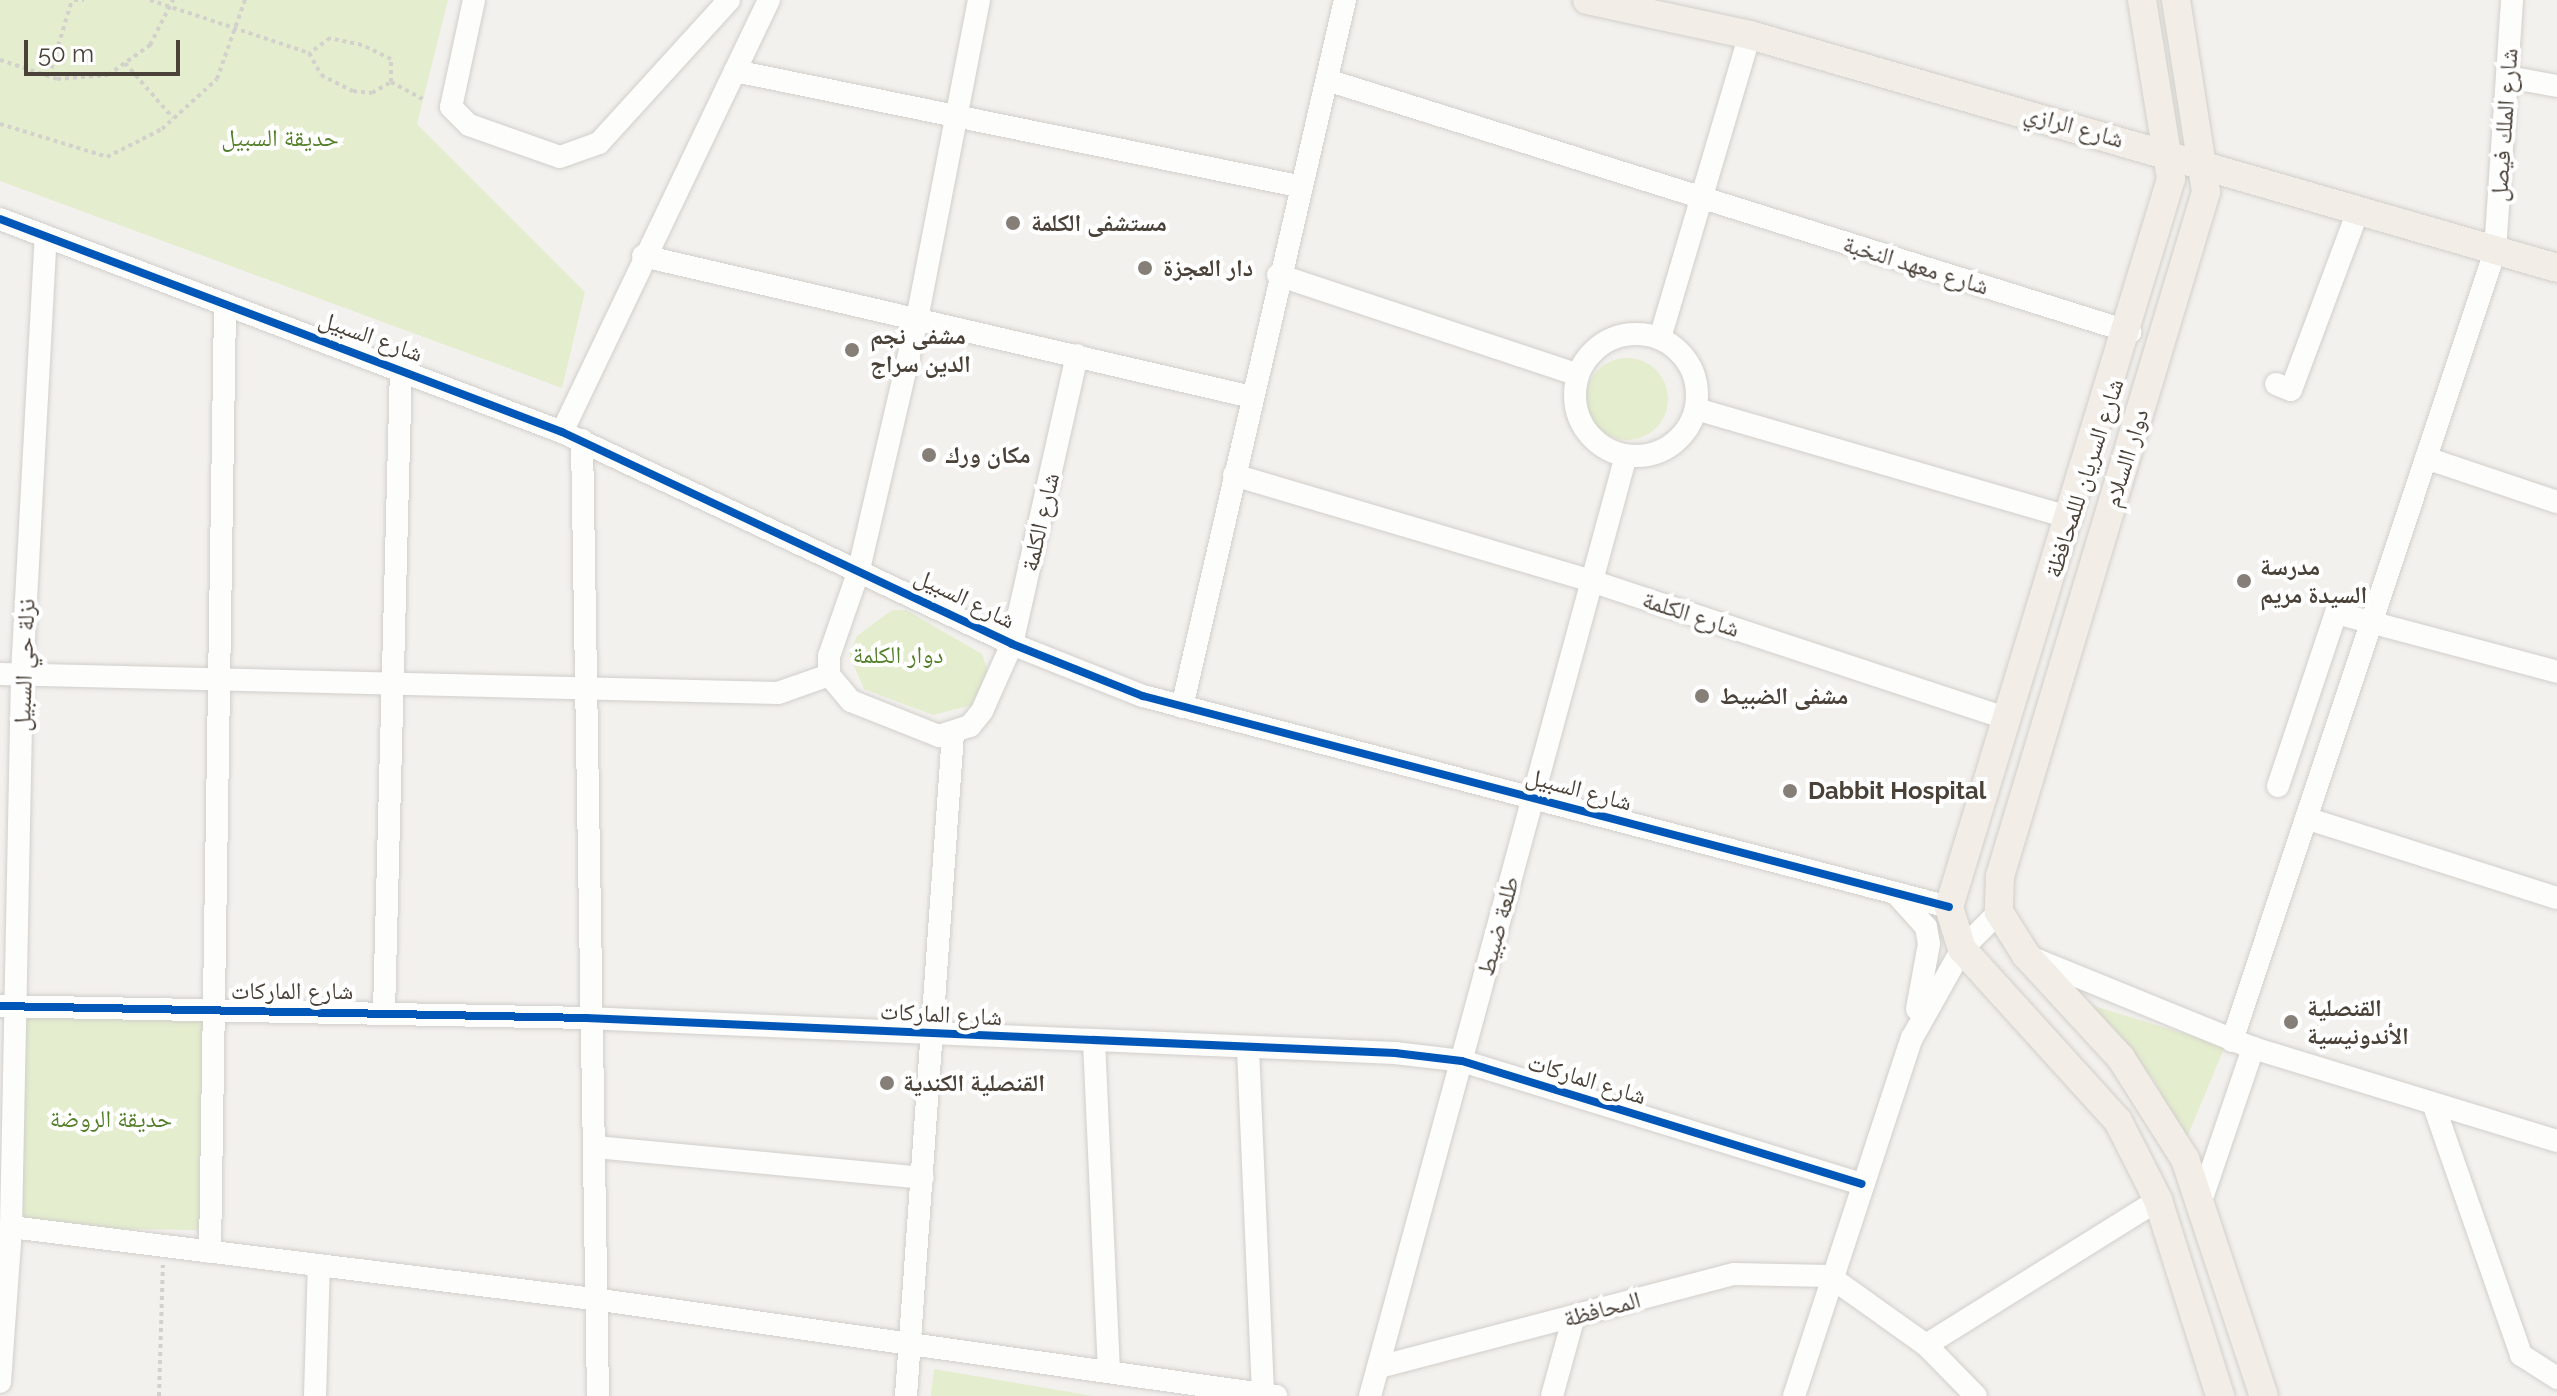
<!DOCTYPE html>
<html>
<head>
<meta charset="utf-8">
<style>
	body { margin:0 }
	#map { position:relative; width:2557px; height:1396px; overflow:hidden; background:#f3f1ee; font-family:Raleway,"Noto Naskh Arabic",sans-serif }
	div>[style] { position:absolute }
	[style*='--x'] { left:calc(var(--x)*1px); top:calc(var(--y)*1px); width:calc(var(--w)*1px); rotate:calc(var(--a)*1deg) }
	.green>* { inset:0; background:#e4edce; transform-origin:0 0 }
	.round { border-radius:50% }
	.path>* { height:4px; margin-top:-2px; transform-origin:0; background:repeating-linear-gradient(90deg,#d3d1cc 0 4px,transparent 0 8px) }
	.roads { filter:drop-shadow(0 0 2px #d1cfcb) drop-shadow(0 0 2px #d1cfcb) }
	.minor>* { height:22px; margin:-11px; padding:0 11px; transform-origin:11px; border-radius:11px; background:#fdfdfc }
	.minor>.ring { margin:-11px; padding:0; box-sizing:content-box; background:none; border:22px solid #fdfdfc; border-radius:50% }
	.major>* { height:28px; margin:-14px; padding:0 14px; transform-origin:14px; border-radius:14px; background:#f2ede6 }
	.cycleway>* { height:8px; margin:-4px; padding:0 4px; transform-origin:4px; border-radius:4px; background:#0057b8 }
	.dots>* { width:22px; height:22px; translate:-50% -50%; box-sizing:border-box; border:4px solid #fff; border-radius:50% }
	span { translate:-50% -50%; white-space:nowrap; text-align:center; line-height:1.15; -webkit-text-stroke:8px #fff; paint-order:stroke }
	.street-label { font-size:24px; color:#4a4138 }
	.park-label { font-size:24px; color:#537f29 }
	.poi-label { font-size:24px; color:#4a4138; font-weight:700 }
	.left { translate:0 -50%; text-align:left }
	.scale { position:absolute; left:24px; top:40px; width:156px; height:36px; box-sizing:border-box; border:4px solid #4a4138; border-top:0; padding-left:10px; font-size:24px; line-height:28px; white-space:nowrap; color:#4a4138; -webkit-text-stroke:6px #fff; paint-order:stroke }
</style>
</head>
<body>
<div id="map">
	<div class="green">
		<div style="clip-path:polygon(0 0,448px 0,417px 124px,585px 292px,562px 388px,0 181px)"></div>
		<div class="round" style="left:1586px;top:358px;width:82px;height:82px"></div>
		<div style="clip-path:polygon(892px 610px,906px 610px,982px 654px,988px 672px,976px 704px,933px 715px,864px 689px,849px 654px,857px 636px)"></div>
		<div style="clip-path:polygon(2084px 1003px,2225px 1046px,2185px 1142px,2154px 1080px)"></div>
		<div style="left:15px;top:1007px;width:194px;height:220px;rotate:1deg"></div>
		<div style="clip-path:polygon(934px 1369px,1093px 1396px,931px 1396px)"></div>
	</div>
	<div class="path">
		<div style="--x:74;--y:0;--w:10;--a:0"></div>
		<div style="--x:150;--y:0;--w:168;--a:18.4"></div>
		<div style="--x:0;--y:60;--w:60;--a:18.4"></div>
		<div style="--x:57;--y:79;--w:51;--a:-4.5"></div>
		<div style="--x:108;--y:75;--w:52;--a:-35.5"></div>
		<div style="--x:150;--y:45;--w:51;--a:-62.9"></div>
		<div style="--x:125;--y:63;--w:73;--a:48.9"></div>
		<div style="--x:49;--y:76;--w:79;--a:-73.2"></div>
		<div style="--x:391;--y:82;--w:23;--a:-90"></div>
		<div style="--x:391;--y:59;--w:32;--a:-154"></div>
		<div style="--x:362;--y:45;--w:33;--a:-168"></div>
		<div style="--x:330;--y:38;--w:26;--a:144"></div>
		<div style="--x:309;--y:53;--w:25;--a:61"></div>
		<div style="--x:321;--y:75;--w:36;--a:27"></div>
		<div style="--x:353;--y:91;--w:19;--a:6"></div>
		<div style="--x:372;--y:93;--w:22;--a:-30"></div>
		<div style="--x:391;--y:82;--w:36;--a:28"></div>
		<div style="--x:0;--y:124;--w:112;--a:17.1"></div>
		<div style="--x:107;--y:157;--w:62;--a:-27"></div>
		<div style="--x:162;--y:129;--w:74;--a:-42.3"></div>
		<div style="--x:217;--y:79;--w:84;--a:-70.5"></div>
		<div style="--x:159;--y:1396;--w:131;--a:-88.3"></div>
	</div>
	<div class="roads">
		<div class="minor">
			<div style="--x:474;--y:0;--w:109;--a:102.1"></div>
			<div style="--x:451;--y:107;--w:25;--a:45"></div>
			<div style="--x:469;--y:125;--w:96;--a:19.4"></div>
			<div style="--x:560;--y:157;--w:41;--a:-19.7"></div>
			<div style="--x:599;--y:143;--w:193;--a:-47.7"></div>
			<div style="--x:979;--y:0;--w:326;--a:101"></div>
			<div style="--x:917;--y:320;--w:257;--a:103.1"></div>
			<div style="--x:859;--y:570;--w:91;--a:109.2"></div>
			<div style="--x:829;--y:656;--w:19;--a:90"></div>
			<div style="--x:829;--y:675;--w:34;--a:50"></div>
			<div style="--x:851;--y:701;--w:95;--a:21.7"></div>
			<div style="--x:939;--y:736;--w:33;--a:-18"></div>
			<div style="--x:970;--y:726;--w:19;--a:-51"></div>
			<div style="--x:982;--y:711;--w:73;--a:-65.9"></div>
			<div style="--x:1012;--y:644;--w:296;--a:-77.3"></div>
			<div style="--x:735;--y:71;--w:575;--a:11.54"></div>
			<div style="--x:2508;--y:77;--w:50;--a:10.4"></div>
			<div style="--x:1327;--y:80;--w:842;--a:17.42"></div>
			<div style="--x:0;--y:219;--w:601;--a:20.76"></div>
			<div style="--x:562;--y:432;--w:497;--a:25.2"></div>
			<div style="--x:1012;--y:644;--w:141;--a:21.7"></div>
			<div style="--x:1143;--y:696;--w:833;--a:14.67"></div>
			<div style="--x:643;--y:256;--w:625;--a:13.04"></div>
			<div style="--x:1278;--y:275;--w:316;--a:18.4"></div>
			<div class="ring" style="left:1575px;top:334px;width:100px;height:100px"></div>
			<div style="--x:1660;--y:338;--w:316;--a:-73.5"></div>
			<div style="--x:2276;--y:384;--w:16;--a:22"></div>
			<div style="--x:2291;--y:390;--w:194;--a:-69.5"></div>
			<div style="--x:1696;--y:409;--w:391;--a:16.2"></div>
			<div style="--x:562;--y:432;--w:479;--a:-64.4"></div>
			<div style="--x:582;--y:440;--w:956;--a:89.04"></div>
			<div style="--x:2426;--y:458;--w:138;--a:18.6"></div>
			<div style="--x:1234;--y:475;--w:369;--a:16.5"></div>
			<div style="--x:1588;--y:580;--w:442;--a:18.3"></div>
			<div style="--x:0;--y:674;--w:778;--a:1.4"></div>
			<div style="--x:778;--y:693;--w:54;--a:-19.4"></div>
			<div style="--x:1182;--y:707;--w:726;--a:-77.02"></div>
			<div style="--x:2278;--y:786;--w:182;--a:-71.5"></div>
			<div style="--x:2336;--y:613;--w:229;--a:14.9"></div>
			<div style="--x:2306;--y:818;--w:263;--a:17.7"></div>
			<div style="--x:1898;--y:896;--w:42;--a:47.9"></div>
			<div style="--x:1926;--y:927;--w:17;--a:80"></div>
			<div style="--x:1929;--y:944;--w:66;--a:100.5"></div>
			<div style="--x:2030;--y:957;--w:241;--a:22.2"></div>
			<div style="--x:2253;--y:1048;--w:318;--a:17"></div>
			<div style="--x:0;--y:1006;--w:586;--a:1.17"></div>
			<div style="--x:586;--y:1018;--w:810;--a:2.48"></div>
			<div style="--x:1395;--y:1053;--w:67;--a:6.8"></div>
			<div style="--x:1462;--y:1061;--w:418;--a:17.1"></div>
			<div style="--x:384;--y:1012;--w:645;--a:-88.49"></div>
			<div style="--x:1094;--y:1041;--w:331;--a:87.4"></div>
			<div style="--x:2232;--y:1041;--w:833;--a:-71.59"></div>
			<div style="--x:2495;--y:251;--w:252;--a:-86.1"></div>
			<div style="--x:1248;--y:1049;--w:344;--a:87.5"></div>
			<div style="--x:2434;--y:1106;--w:264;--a:70.7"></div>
			<div style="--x:2521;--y:1355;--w:43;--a:32.6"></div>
			<div style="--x:596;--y:1147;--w:328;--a:5.4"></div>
			<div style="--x:2201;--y:1201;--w:162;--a:-71.2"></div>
			<div style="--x:11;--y:1227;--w:594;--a:7.05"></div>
			<div style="--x:601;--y:1300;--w:682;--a:8.09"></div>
			<div style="--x:210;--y:1252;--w:946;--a:-89.09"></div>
			<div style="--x:1926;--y:1345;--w:274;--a:-32"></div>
			<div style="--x:1379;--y:1367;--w:367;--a:-14.7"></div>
			<div style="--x:1734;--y:1274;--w:95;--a:1.2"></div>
			<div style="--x:1829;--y:1276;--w:119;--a:35.4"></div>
			<div style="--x:1926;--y:1345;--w:71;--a:45.6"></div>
			<div style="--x:0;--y:1382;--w:155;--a:-85.9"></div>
			<div style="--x:11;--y:1227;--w:553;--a:-88.86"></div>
			<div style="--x:22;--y:674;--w:438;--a:-86.9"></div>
			<div style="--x:315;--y:1396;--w:131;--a:-88.3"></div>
			<div style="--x:906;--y:1396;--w:664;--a:-85.94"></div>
			<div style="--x:1370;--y:1396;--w:974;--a:-74.77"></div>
			<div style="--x:1552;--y:1396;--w:83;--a:-74.6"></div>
			<div style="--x:1794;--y:1396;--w:377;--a:-71.8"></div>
			<div style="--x:1912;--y:1038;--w:102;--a:-60.7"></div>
			<div style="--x:1962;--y:949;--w:52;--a:-45"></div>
		</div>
		<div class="major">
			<div style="--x:1587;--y:0;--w:167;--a:12.1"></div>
			<div style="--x:1750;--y:35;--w:840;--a:16.1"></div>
			<div style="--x:2142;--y:0;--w:181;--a:80.8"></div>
			<div style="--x:2171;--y:179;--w:761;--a:106.96"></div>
			<div style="--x:1949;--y:907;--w:44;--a:72.8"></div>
			<div style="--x:1962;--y:949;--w:232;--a:47.8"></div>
			<div style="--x:2118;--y:1121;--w:89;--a:63.1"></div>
			<div style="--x:2158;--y:1200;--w:206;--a:72.4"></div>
			<div style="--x:2176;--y:0;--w:194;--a:81.1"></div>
			<div style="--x:2206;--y:192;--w:714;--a:106.76"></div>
			<div style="--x:2000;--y:876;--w:36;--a:92"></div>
			<div style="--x:1999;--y:912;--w:51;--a:57.9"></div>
			<div style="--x:2026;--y:955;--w:140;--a:47.3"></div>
			<div style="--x:2121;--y:1058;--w:120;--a:57.6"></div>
			<div style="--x:2185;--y:1159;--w:250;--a:71.6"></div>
		</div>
	</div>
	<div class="cycleway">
		<div style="--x:0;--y:219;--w:601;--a:20.76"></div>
		<div style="--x:562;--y:432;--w:497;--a:25.2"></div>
		<div style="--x:1012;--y:644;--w:141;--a:21.7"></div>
		<div style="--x:1143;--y:696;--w:833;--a:14.67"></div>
		<div style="--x:0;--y:1006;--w:586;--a:1.17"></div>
		<div style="--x:586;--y:1018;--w:810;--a:2.48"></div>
		<div style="--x:1395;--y:1053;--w:67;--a:6.8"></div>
		<div style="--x:1462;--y:1061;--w:418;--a:17.1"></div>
	</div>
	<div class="dots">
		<div style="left:1013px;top:223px;background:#857f78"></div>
		<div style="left:1145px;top:268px;background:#857f78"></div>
		<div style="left:852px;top:350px;background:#857f78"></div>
		<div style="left:929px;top:455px;background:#857f78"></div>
		<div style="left:2244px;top:581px;background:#857f78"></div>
		<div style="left:1702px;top:696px;background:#857f78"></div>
		<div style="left:1790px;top:791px;background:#857f78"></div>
		<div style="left:2291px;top:1022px;background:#857f78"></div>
		<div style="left:887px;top:1083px;background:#857f78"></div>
	</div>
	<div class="street-label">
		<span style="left:2504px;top:125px;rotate:-86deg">شارع الملك فيصل</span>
		<span style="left:2074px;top:126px;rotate:16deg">شارع الرازي</span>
		<span style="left:1916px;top:265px;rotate:17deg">شارع معهد النخبة</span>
		<span style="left:371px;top:336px;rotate:20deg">شارع السبيل</span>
		<span style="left:2126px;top:458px;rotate:-73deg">دوار االسلام</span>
		<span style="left:2084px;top:478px;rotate:-72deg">شارع السريان لللمحافظة</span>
		<span style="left:1040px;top:522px;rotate:-77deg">شارع الكلمة</span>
		<span style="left:965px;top:598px;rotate:26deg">شارع السبيل</span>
		<span style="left:1691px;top:614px;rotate:18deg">شارع الكلمة</span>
		<span style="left:24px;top:665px;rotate:-88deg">نزلة حي السبيل</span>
		<span style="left:1579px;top:789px;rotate:15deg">شارع السبيل</span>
		<span style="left:1498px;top:926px;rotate:-75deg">طلعة ضبيط</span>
		<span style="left:292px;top:991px">شارع الماركات</span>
		<span style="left:941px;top:1014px;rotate:3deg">شارع الماركات</span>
		<span style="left:1587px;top:1079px;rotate:17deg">شارع الماركات</span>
		<span style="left:1602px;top:1309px;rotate:-15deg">المحافظة</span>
	</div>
	<div class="park-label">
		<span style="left:280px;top:138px">حديقة السبيل</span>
		<span style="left:898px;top:655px">دوار الكلمة</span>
		<span style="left:111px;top:1119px">حديقة الروضة</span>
	</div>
	<div class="poi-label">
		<span class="left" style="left:1031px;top:223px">مستشفى الكلمة</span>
		<span class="left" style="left:1163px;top:268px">دار العجزة</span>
		<span class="left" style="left:870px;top:350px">مشفى نجم<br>الدين سراج</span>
		<span class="left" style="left:945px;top:455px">مكان ورك</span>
		<span class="left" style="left:2260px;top:581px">مدرسة<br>السيدة مريم</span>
		<span class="left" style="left:1720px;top:696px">مشفى الضبيط</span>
		<span class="left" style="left:1808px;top:791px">Dabbit Hospital</span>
		<span class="left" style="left:2307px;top:1022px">القنصلية<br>الأندونيسية</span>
		<span class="left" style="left:903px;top:1083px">القنصلية الكندية</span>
	</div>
	<div class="scale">50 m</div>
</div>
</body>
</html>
